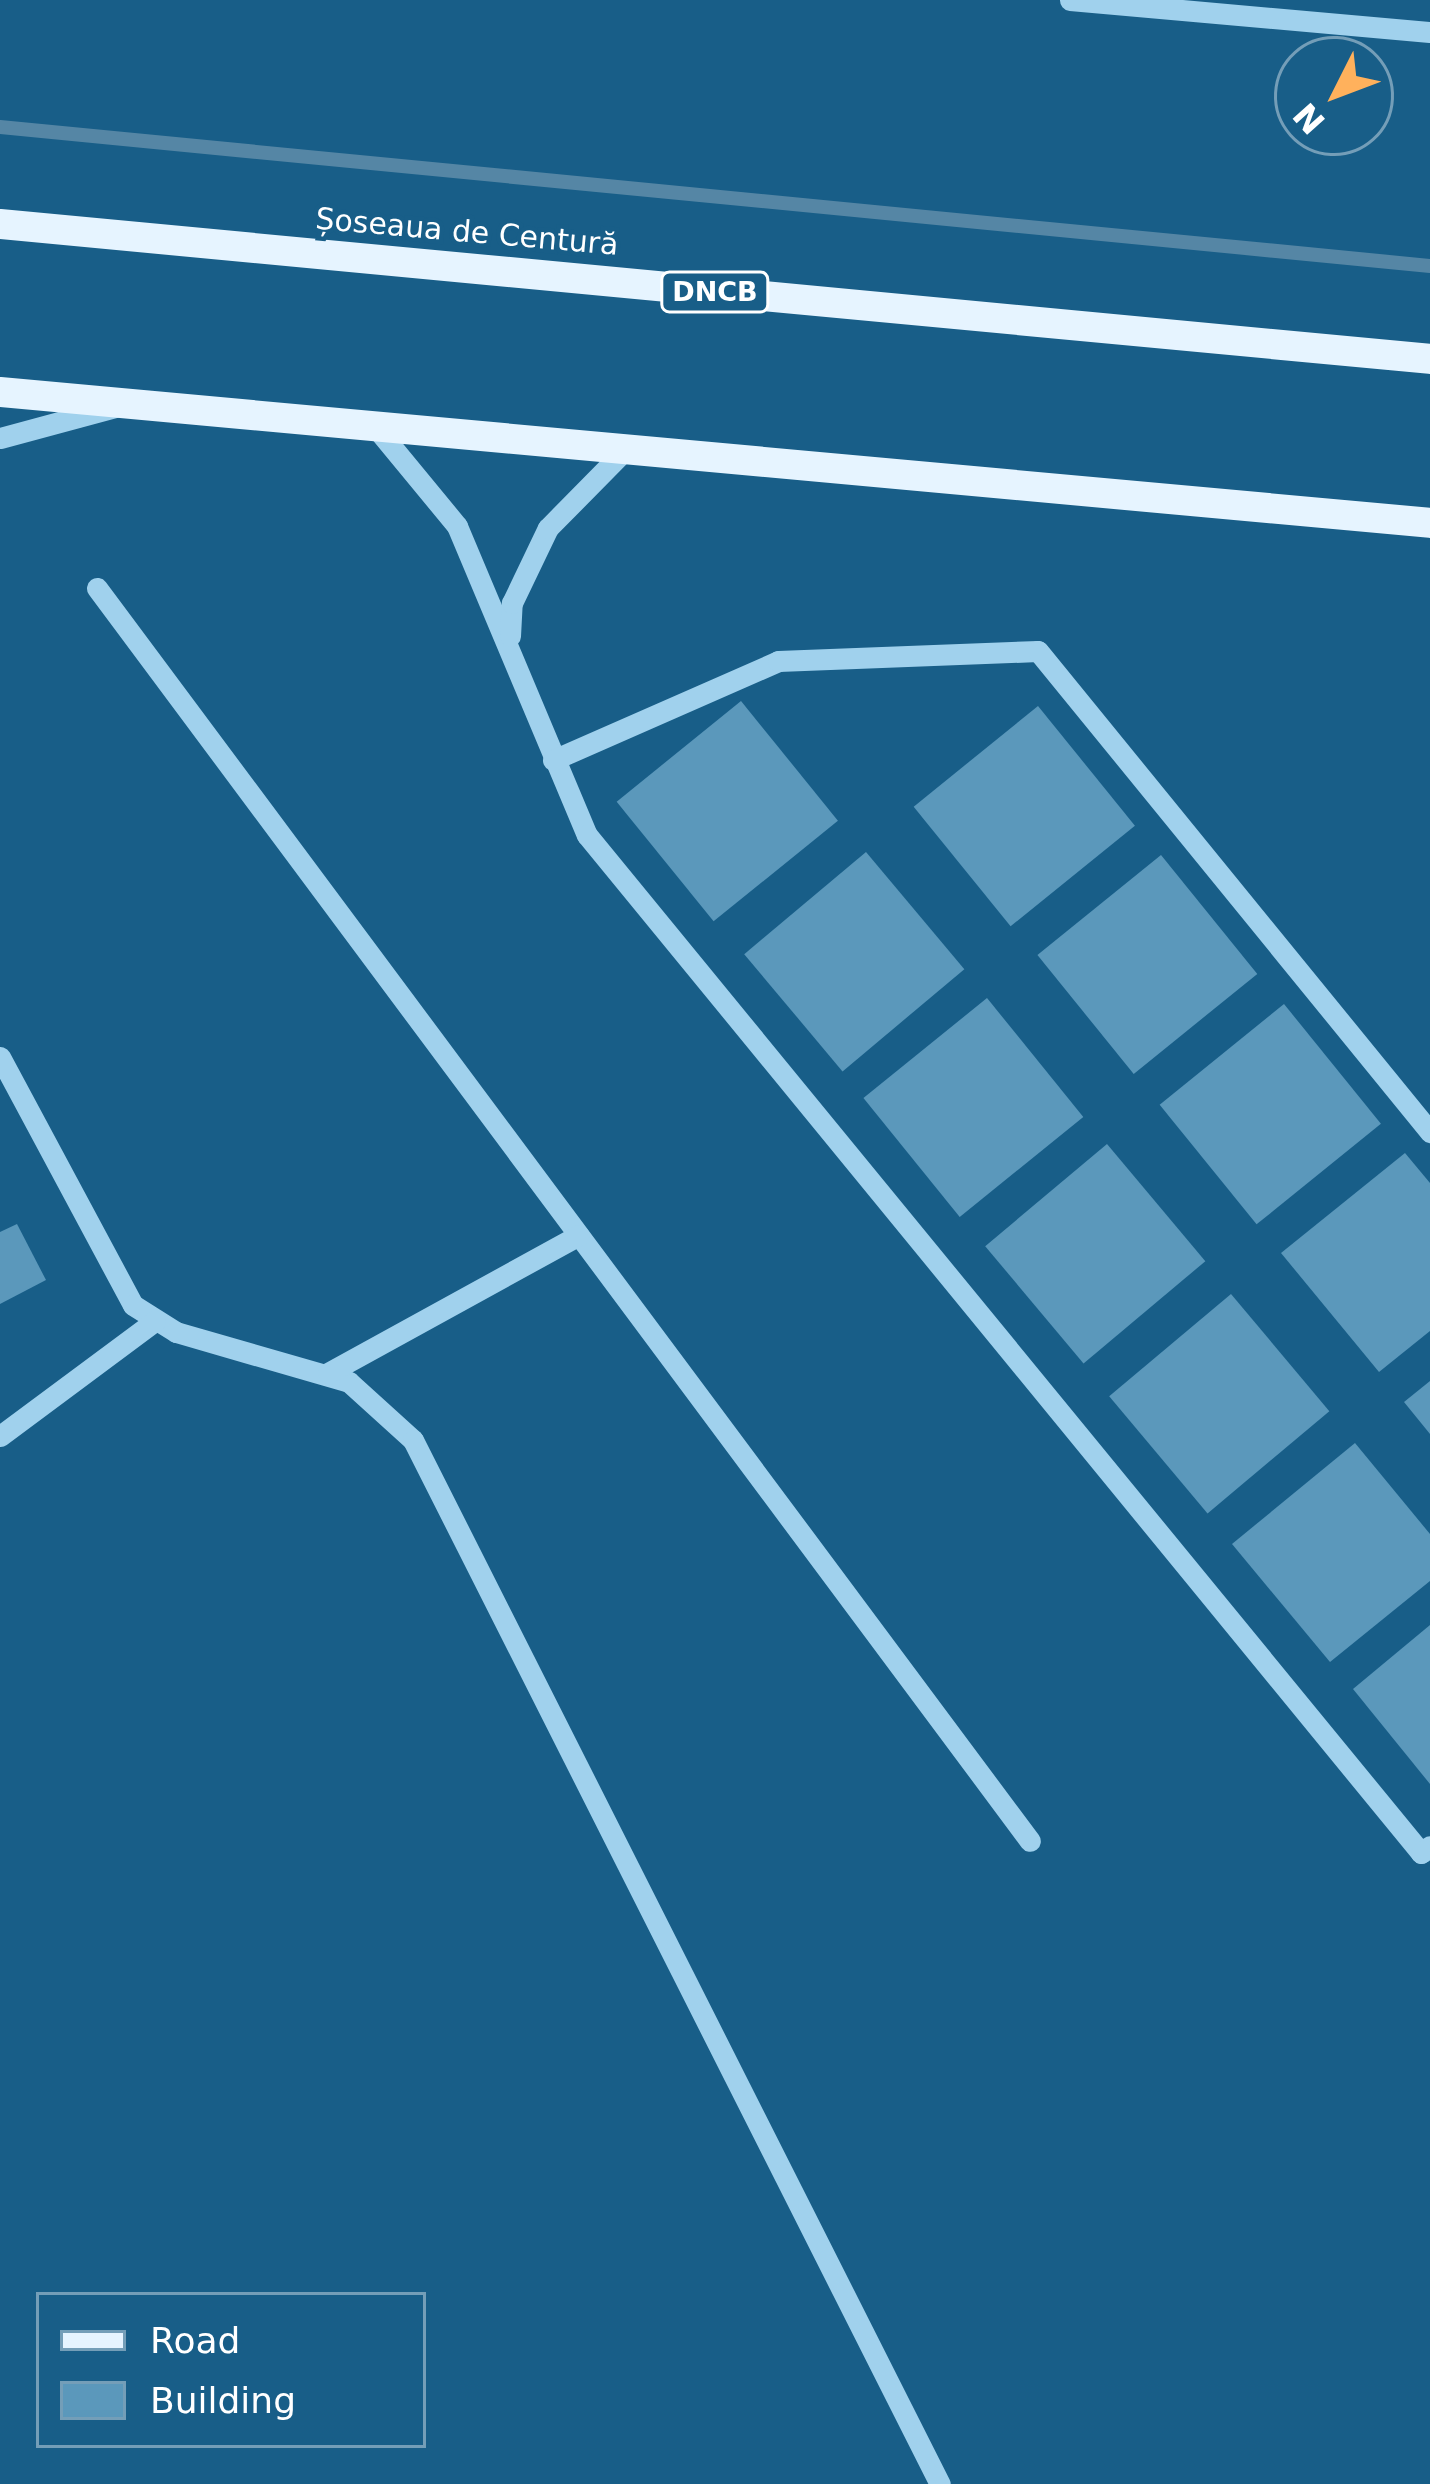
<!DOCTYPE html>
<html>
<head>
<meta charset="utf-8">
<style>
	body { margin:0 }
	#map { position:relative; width:1430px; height:2484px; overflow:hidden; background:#185e88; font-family:"DejaVu Sans",sans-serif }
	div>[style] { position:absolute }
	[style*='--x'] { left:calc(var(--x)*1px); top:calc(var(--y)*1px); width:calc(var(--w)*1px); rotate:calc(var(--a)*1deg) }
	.stream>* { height:14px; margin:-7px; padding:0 7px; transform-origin:7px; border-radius:7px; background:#5586a5 }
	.building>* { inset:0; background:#5b98bb; transform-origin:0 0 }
	.minor>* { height:21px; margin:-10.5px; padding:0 10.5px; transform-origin:10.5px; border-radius:10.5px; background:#a0d1ed }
	.major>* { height:30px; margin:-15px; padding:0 15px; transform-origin:15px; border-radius:15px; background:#e6f4ff }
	span { translate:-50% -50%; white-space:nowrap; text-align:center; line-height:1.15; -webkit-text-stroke:9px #185e88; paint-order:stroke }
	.shield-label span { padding:3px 9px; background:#185e88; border:3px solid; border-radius:9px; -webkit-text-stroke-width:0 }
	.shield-label { font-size:27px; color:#fff; font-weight:700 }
	.street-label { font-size:30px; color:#fff }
	.legend { position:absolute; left:36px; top:2292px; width:390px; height:156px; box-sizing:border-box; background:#185e88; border:3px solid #749eb8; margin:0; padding:15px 21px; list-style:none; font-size:36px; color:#fff }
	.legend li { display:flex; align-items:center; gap:24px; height:60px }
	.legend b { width:60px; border:3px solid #749eb8 }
	.north { position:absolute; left:1274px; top:36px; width:120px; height:120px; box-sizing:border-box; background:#185e88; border:3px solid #749eb8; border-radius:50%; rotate:228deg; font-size:33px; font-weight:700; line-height:48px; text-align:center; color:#fff }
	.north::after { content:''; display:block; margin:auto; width:42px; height:54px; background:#ffb15c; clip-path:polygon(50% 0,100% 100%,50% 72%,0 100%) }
</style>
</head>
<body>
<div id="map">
	<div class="stream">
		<div style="--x:0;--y:127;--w:1437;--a:5.55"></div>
	</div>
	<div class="building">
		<div style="left:741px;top:701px;width:154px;height:160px;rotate:51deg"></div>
		<div style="left:1038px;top:706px;width:154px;height:160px;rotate:51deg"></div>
		<div style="left:866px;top:852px;width:153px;height:159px;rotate:50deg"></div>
		<div style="left:1161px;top:855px;width:153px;height:159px;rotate:51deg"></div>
		<div style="left:987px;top:998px;width:153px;height:159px;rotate:51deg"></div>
		<div style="left:1284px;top:1004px;width:154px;height:160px;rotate:51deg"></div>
		<div style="left:1107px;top:1144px;width:153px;height:159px;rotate:50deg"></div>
		<div style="clip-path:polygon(1405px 1153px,1430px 1183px,1430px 1331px,1379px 1372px,1281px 1253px)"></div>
		<div style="clip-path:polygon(17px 1224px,46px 1280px,0 1304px,0 1232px)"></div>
		<div style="left:1231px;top:1294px;width:153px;height:159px;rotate:50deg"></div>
		<div style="clip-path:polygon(1430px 1381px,1430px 1434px,1404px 1402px)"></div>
		<div style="clip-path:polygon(1355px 1443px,1430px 1534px,1430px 1581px,1330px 1662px,1232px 1544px)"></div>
		<div style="clip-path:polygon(1430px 1625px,1430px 1784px,1353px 1689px)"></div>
	</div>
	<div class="minor">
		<div style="--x:1070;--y:0;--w:361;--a:5.1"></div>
		<div style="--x:373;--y:424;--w:132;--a:50.5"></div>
		<div style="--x:457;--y:526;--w:335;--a:67.2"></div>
		<div style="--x:587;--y:835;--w:1316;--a:50.67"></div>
		<div style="--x:1421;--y:1853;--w:11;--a:-38"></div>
		<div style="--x:0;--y:438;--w:119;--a:-15.1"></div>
		<div style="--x:97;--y:588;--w:1562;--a:53.33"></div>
		<div style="--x:510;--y:636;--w:33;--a:-87"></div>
		<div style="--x:512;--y:603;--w:83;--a:-64.4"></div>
		<div style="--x:548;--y:528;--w:110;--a:-45.4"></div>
		<div style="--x:553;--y:760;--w:246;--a:-23.7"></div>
		<div style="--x:778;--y:661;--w:260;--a:-2.2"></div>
		<div style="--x:1038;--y:651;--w:621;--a:50.82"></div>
		<div style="--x:0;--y:1057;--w:281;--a:61.8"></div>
		<div style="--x:133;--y:1305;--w:51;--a:32.1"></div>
		<div style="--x:176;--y:1332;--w:180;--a:16.1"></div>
		<div style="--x:349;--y:1382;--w:86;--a:42.2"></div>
		<div style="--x:413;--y:1440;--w:1169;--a:63.22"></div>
		<div style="--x:328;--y:1373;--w:286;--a:-28.8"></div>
		<div style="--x:0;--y:1436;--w:193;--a:-36.6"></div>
	</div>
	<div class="major">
		<div style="--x:0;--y:224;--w:1436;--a:5.39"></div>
		<div style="--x:0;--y:392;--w:1436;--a:5.23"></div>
	</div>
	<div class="shield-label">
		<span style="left:715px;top:292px">DNCB</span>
	</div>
	<div class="street-label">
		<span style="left:467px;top:232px;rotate:5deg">Șoseaua de Centură</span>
	</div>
	<ul class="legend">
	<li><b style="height:15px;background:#e6f4ff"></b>Road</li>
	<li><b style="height:33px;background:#5b98bb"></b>Building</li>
	</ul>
	<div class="north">N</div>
</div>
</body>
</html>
